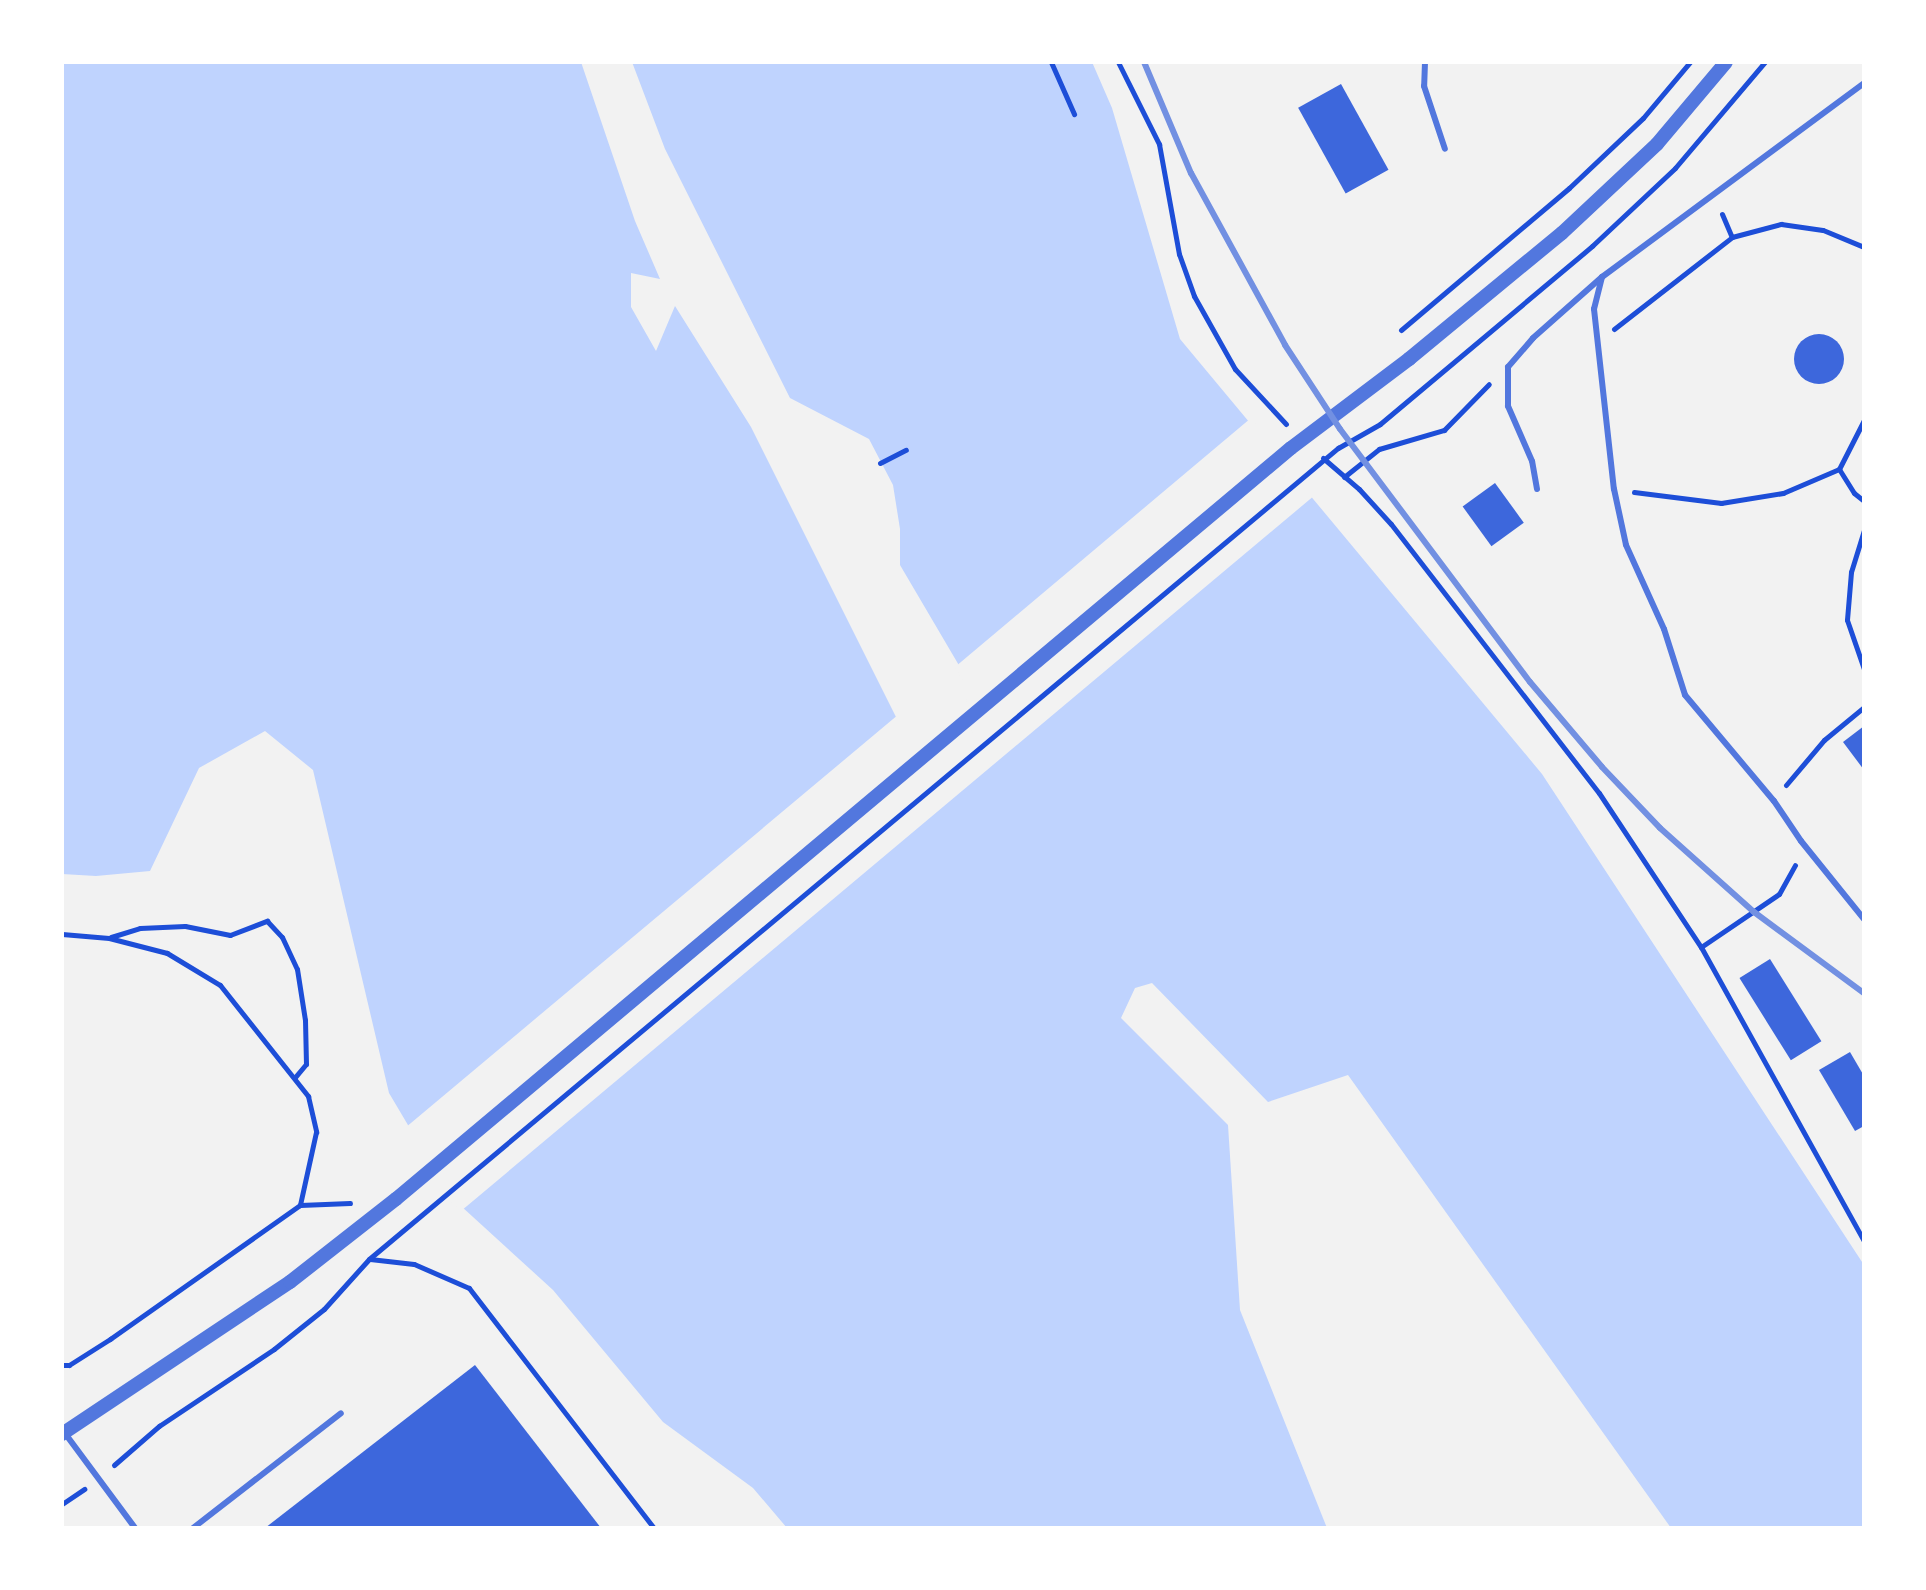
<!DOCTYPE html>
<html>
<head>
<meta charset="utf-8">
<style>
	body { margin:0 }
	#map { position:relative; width:1926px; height:1590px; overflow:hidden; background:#f2f2f2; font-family:Georgia,serif }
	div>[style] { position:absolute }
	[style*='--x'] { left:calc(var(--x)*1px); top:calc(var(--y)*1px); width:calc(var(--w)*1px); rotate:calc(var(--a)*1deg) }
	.water>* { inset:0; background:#bfd3fe }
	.pier>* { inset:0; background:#f2f2f2 }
	.building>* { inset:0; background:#3d67dc; transform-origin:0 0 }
	.round { border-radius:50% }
	.path>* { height:5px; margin:-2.5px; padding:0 2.5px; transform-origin:2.5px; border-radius:2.5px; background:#1d4ed8 }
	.service>* { height:6px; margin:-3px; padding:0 3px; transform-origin:3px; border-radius:3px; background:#5277de }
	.tertiary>* { height:14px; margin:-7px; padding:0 7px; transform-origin:7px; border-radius:7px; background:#5277de }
	.rail>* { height:6px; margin:-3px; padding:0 3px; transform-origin:3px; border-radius:3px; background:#7290e2 }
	span { translate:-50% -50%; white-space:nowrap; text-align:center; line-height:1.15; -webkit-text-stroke:7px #fff; paint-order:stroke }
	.frame { position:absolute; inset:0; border:64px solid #fff; pointer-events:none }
</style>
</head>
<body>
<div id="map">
	<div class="water">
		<div style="clip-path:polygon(62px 62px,581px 62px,635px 221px,660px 279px,631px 273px,631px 307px,656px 351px,675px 306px,751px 427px,897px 719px,933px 775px,962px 773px,979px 743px,967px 679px,900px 565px,900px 529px,893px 485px,869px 439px,790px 398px,665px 149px,632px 62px,1092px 62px,1112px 108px,1180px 339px,1542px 774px,1864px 1265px,1864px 1528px,1671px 1528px,1348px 1075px,1268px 1102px,1152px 983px,1135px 988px,1121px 1018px,1228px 1125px,1240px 1310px,1327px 1528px,787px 1528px,753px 1488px,663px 1422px,553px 1290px,450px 1196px,389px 1093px,313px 770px,265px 731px,199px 768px,150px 871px,96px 876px,62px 874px)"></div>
	</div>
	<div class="pier">
		<div style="clip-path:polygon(1251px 418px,1315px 495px,461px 1211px,447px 1198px,405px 1128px,899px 714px,935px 771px,959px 769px,974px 743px,963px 681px,955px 667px)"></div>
	</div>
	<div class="building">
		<div style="left:1341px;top:84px;width:98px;height:49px;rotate:61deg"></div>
		<div class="round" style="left:1794px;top:334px;width:50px;height:50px"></div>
		<div style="left:1495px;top:483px;width:49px;height:40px;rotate:54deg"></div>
		<div style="clip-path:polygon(1864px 726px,1864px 770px,1843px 742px)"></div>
		<div style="left:1770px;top:959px;width:97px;height:36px;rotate:58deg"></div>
		<div style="clip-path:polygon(1850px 1052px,1864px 1076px,1864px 1126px,1855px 1131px,1819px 1070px)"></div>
		<div style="clip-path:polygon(475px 1365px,601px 1528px,265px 1528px)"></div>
	</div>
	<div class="path">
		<div style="--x:1051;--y:62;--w:57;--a:66.1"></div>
		<div style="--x:1118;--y:62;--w:92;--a:63.4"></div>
		<div style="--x:1159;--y:144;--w:112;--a:79.7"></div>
		<div style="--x:1179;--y:254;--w:45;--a:70.3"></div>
		<div style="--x:1194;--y:296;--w:84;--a:60.7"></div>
		<div style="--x:1235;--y:369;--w:75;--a:47.2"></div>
		<div style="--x:1722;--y:214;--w:25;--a:67"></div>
		<div style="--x:1614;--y:329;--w:150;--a:-37.9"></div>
		<div style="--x:1732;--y:237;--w:51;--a:-14.9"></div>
		<div style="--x:1781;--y:224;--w:42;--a:8.1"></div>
		<div style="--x:1823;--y:230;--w:44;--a:22.5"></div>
		<div style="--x:1401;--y:330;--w:220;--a:-40.2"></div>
		<div style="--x:1569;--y:188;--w:102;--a:-43.4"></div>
		<div style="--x:1643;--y:118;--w:73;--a:-50"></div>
		<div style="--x:1864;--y:420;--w:55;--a:117"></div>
		<div style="--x:1839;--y:469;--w:28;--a:58"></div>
		<div style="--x:1854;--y:493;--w:13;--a:39"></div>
		<div style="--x:1323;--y:458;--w:48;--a:40.7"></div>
		<div style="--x:1359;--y:489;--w:47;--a:47.6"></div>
		<div style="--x:1391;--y:524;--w:340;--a:52.3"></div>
		<div style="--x:1599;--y:793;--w:185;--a:56.5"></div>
		<div style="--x:1701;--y:947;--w:336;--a:61"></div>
		<div style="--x:880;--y:463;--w:29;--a:-27"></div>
		<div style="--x:1344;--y:477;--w:45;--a:-38.7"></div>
		<div style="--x:1379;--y:449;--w:68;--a:-16.3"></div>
		<div style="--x:1444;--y:430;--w:64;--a:-45.6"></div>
		<div style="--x:1634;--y:492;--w:88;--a:7.2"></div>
		<div style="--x:1721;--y:503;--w:63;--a:-9.2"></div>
		<div style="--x:1783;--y:493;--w:61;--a:-23.2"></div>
		<div style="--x:1864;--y:530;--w:44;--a:107.2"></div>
		<div style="--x:1851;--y:572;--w:48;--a:94.8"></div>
		<div style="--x:1847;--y:620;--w:52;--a:70.9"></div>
		<div style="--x:1786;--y:785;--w:59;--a:-49.8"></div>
		<div style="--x:1824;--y:740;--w:52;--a:-39.5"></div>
		<div style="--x:62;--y:934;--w:47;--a:4.9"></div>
		<div style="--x:109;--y:938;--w:60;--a:14.5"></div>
		<div style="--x:167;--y:953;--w:62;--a:31.1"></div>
		<div style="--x:220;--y:985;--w:142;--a:51.6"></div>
		<div style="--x:308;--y:1096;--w:37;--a:77"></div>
		<div style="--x:316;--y:1132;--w:75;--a:102.4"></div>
		<div style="--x:111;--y:937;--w:30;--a:-17"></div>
		<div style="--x:140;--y:928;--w:45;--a:-2.5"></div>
		<div style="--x:185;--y:926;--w:46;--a:11.3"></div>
		<div style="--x:230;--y:935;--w:40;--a:-21"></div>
		<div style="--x:267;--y:921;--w:22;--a:47"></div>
		<div style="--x:282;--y:937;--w:35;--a:65"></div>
		<div style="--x:297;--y:969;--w:52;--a:81.1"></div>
		<div style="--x:305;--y:1020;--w:44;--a:88.7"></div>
		<div style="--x:306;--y:1064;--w:17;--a:130"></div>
		<div style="--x:1701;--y:947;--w:94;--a:-34.2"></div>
		<div style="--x:1779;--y:894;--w:33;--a:-61"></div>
		<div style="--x:370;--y:1259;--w:44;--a:6.5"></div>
		<div style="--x:414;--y:1264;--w:60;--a:23.6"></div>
		<div style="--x:469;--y:1288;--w:303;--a:52.4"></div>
		<div style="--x:62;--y:1365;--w:7;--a:0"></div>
		<div style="--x:69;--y:1365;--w:49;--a:-32.4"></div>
		<div style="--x:110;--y:1339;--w:232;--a:-35.2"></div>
		<div style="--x:300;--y:1205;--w:50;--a:-2.3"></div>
		<div style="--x:114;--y:1465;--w:60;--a:-40.9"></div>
		<div style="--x:159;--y:1426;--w:138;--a:-33.8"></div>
		<div style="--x:274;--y:1349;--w:64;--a:-38.7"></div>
		<div style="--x:324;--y:1309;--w:67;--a:-48"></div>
		<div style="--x:369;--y:1259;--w:1264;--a:-39.93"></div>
		<div style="--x:1338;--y:448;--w:48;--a:-29.7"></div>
		<div style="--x:1380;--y:424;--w:277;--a:-40"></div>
		<div style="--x:1592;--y:246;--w:114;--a:-43.2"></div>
		<div style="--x:1675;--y:168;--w:139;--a:-49.7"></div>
		<div style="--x:62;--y:1504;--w:27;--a:-34"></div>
	</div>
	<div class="service">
		<div style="--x:1425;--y:62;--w:24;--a:92"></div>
		<div style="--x:1424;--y:86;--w:66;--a:71.6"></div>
		<div style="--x:1602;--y:277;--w:33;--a:104"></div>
		<div style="--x:1594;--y:309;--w:181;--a:83.7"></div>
		<div style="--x:1614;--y:489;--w:57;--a:77.9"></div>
		<div style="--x:1626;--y:545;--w:92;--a:65.7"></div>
		<div style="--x:1664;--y:629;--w:69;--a:72.3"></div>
		<div style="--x:1685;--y:695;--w:138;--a:50"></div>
		<div style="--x:1774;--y:801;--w:48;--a:56"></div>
		<div style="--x:1801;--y:841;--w:100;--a:51.1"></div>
		<div style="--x:1537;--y:489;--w:28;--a:-100"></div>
		<div style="--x:1532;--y:461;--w:60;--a:-113.6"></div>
		<div style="--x:1508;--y:406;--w:39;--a:-90"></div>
		<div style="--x:1508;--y:367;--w:38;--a:-49"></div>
		<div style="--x:1533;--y:338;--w:92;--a:-41.5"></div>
		<div style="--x:1602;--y:277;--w:326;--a:-36.5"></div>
		<div style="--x:64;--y:1432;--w:119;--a:53.5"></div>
		<div style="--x:193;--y:1528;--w:187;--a:-37.8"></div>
	</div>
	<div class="tertiary">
		<div style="--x:62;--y:1434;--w:274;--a:-33.7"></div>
		<div style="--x:290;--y:1282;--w:135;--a:-38.1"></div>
		<div style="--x:396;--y:1199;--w:1168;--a:-40"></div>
		<div style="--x:1291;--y:448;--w:148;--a:-37"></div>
		<div style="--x:1409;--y:359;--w:198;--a:-39.5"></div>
		<div style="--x:1562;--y:233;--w:130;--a:-43.1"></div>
		<div style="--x:1657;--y:144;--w:107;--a:-49.9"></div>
	</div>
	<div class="rail">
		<div style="--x:1144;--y:62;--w:121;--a:67.1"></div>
		<div style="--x:1191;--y:173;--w:196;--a:61.3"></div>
		<div style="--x:1285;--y:345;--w:100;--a:56.8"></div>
		<div style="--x:1340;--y:429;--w:316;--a:53.1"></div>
		<div style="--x:1530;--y:682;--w:111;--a:49.7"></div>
		<div style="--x:1602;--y:767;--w:84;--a:46.4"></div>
		<div style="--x:1660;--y:828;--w:126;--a:41.8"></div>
		<div style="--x:1754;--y:912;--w:137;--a:36.4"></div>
	</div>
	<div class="frame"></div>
</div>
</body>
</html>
